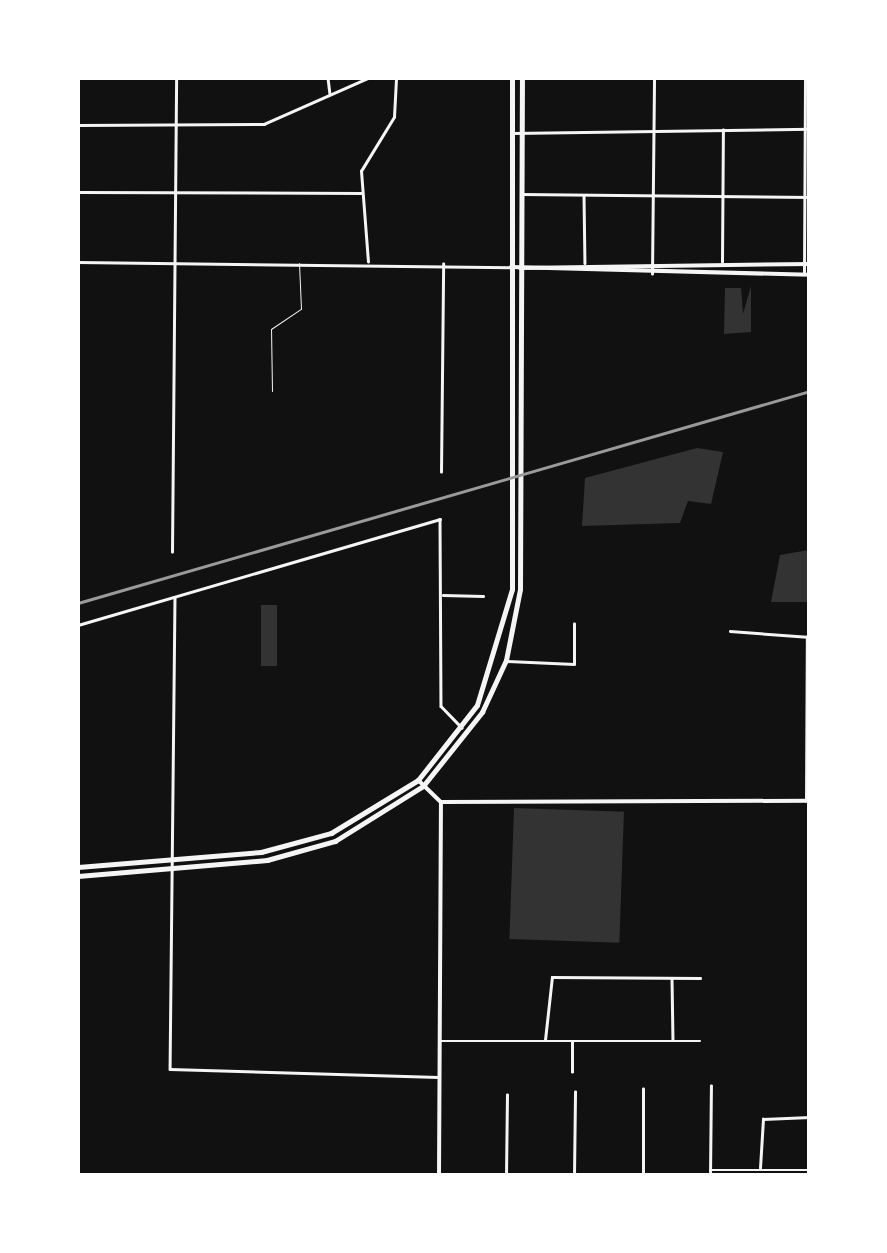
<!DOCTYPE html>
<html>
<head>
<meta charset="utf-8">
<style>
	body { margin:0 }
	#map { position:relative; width:887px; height:1253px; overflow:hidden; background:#111; font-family:"Varela Round",sans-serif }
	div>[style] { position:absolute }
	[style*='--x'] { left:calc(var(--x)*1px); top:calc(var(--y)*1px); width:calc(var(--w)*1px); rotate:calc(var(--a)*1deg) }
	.water>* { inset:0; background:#333; transform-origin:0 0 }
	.service>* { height:1px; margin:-0.5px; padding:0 0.5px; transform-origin:0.5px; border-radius:0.5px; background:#f5f5f5 }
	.minor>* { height:2.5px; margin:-1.25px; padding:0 1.25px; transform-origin:1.25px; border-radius:1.25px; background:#f5f5f5 }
	.tertiary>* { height:4px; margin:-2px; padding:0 2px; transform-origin:2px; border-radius:2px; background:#f5f5f5 }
	.secondary>* { height:4px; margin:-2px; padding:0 2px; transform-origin:2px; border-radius:2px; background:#f5f5f5 }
	.primary>* { height:5px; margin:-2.5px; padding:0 2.5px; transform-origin:2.5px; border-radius:2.5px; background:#f5f5f5 }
	.rail>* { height:2.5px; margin:-1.25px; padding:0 1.25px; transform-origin:1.25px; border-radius:1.25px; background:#9a9a9a }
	span { translate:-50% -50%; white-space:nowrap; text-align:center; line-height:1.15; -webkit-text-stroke:8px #fff; paint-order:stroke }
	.frame { position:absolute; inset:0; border:80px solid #fff; pointer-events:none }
</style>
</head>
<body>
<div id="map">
	<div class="water">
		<div style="clip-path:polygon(751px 286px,751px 332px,724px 334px,725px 288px,741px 288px,743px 314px)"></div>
		<div style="clip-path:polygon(697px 448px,723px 452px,711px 504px,688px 501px,680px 523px,582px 526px,585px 478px)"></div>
		<div style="clip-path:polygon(809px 550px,809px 602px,771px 602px,780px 555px)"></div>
		<div style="left:277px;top:605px;width:61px;height:16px;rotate:90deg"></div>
		<div style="left:514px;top:808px;width:110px;height:131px;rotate:2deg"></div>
	</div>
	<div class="service">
		<div style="--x:272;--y:391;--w:62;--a:-90.9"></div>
		<div style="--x:271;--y:329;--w:36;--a:-34"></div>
		<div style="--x:301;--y:309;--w:46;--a:-92.5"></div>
	</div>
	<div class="minor">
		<div style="--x:328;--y:78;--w:16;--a:83"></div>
		<div style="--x:78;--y:125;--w:186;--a:-0.3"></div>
		<div style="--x:264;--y:124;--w:114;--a:-23.9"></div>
		<div style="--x:513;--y:133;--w:297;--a:-0.8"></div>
		<div style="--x:78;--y:192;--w:284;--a:0.2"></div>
		<div style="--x:521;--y:194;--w:289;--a:0.6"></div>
		<div style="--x:584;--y:195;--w:68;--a:89.2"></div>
		<div style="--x:78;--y:262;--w:432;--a:0.7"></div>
		<div style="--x:368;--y:262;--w:91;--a:-94.4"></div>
		<div style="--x:361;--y:171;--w:63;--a:-58.6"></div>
		<div style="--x:394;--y:117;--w:39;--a:-87"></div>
		<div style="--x:722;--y:262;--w:132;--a:-89.6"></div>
		<div style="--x:804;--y:273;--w:195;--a:-89.7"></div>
		<div style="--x:652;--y:274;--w:196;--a:-89.4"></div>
		<div style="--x:441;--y:472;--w:208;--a:-89.4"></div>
		<div style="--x:172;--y:552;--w:474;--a:-89.5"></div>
		<div style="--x:443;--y:595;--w:40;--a:1.4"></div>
		<div style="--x:175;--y:597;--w:472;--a:90.6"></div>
		<div style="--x:170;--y:1069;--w:268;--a:1.7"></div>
		<div style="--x:78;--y:625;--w:377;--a:-16.3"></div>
		<div style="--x:440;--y:519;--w:187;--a:89.7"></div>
		<div style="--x:441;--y:706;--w:30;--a:46"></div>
		<div style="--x:730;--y:631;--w:80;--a:4.3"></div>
		<div style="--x:506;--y:661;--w:68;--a:2.5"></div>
		<div style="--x:574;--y:664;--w:40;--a:-90"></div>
		<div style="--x:806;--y:801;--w:164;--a:-89.7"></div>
		<div style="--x:672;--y:978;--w:62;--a:89.1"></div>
		<div style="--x:545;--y:1040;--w:63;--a:-83.7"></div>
		<div style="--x:552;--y:977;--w:148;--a:0.4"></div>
		<div style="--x:441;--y:1041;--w:259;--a:0"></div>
		<div style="--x:572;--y:1072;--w:30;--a:-90"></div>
		<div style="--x:760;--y:1168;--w:49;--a:-86.5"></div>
		<div style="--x:763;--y:1119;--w:47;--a:-2.4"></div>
		<div style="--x:710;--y:1170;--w:100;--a:0"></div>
		<div style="--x:506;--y:1176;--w:81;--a:-89.3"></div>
		<div style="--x:574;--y:1176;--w:84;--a:-89.3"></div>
		<div style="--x:643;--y:1176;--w:87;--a:-90"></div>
		<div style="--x:710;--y:1176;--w:90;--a:-89.4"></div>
	</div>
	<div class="tertiary">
		<div style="--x:418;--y:780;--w:32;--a:44"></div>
		<div style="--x:441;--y:802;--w:369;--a:-0.2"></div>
		<div style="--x:439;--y:1176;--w:374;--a:-89.7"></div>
	</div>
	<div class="secondary">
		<div style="--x:511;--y:267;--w:299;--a:1.5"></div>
		<div style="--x:520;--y:268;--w:290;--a:-0.8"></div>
	</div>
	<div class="primary">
		<div style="--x:78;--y:867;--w:184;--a:-4.7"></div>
		<div style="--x:261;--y:852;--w:73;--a:-15.2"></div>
		<div style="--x:331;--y:833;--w:102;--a:-31.3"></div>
		<div style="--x:418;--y:780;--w:95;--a:-51.8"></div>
		<div style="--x:477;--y:705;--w:121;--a:-73.2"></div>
		<div style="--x:512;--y:589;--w:511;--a:-90"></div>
		<div style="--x:78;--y:876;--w:190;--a:-4.8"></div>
		<div style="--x:267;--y:860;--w:71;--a:-15.6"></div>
		<div style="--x:335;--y:841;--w:104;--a:-32"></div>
		<div style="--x:423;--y:786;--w:95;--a:-51.4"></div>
		<div style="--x:482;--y:712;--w:57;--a:-65.2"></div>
		<div style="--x:506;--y:660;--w:72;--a:-78.8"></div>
		<div style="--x:520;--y:589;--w:511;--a:-89.78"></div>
	</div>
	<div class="rail">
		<div style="--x:78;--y:603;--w:762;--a:-16.15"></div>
	</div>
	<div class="frame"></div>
</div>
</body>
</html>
